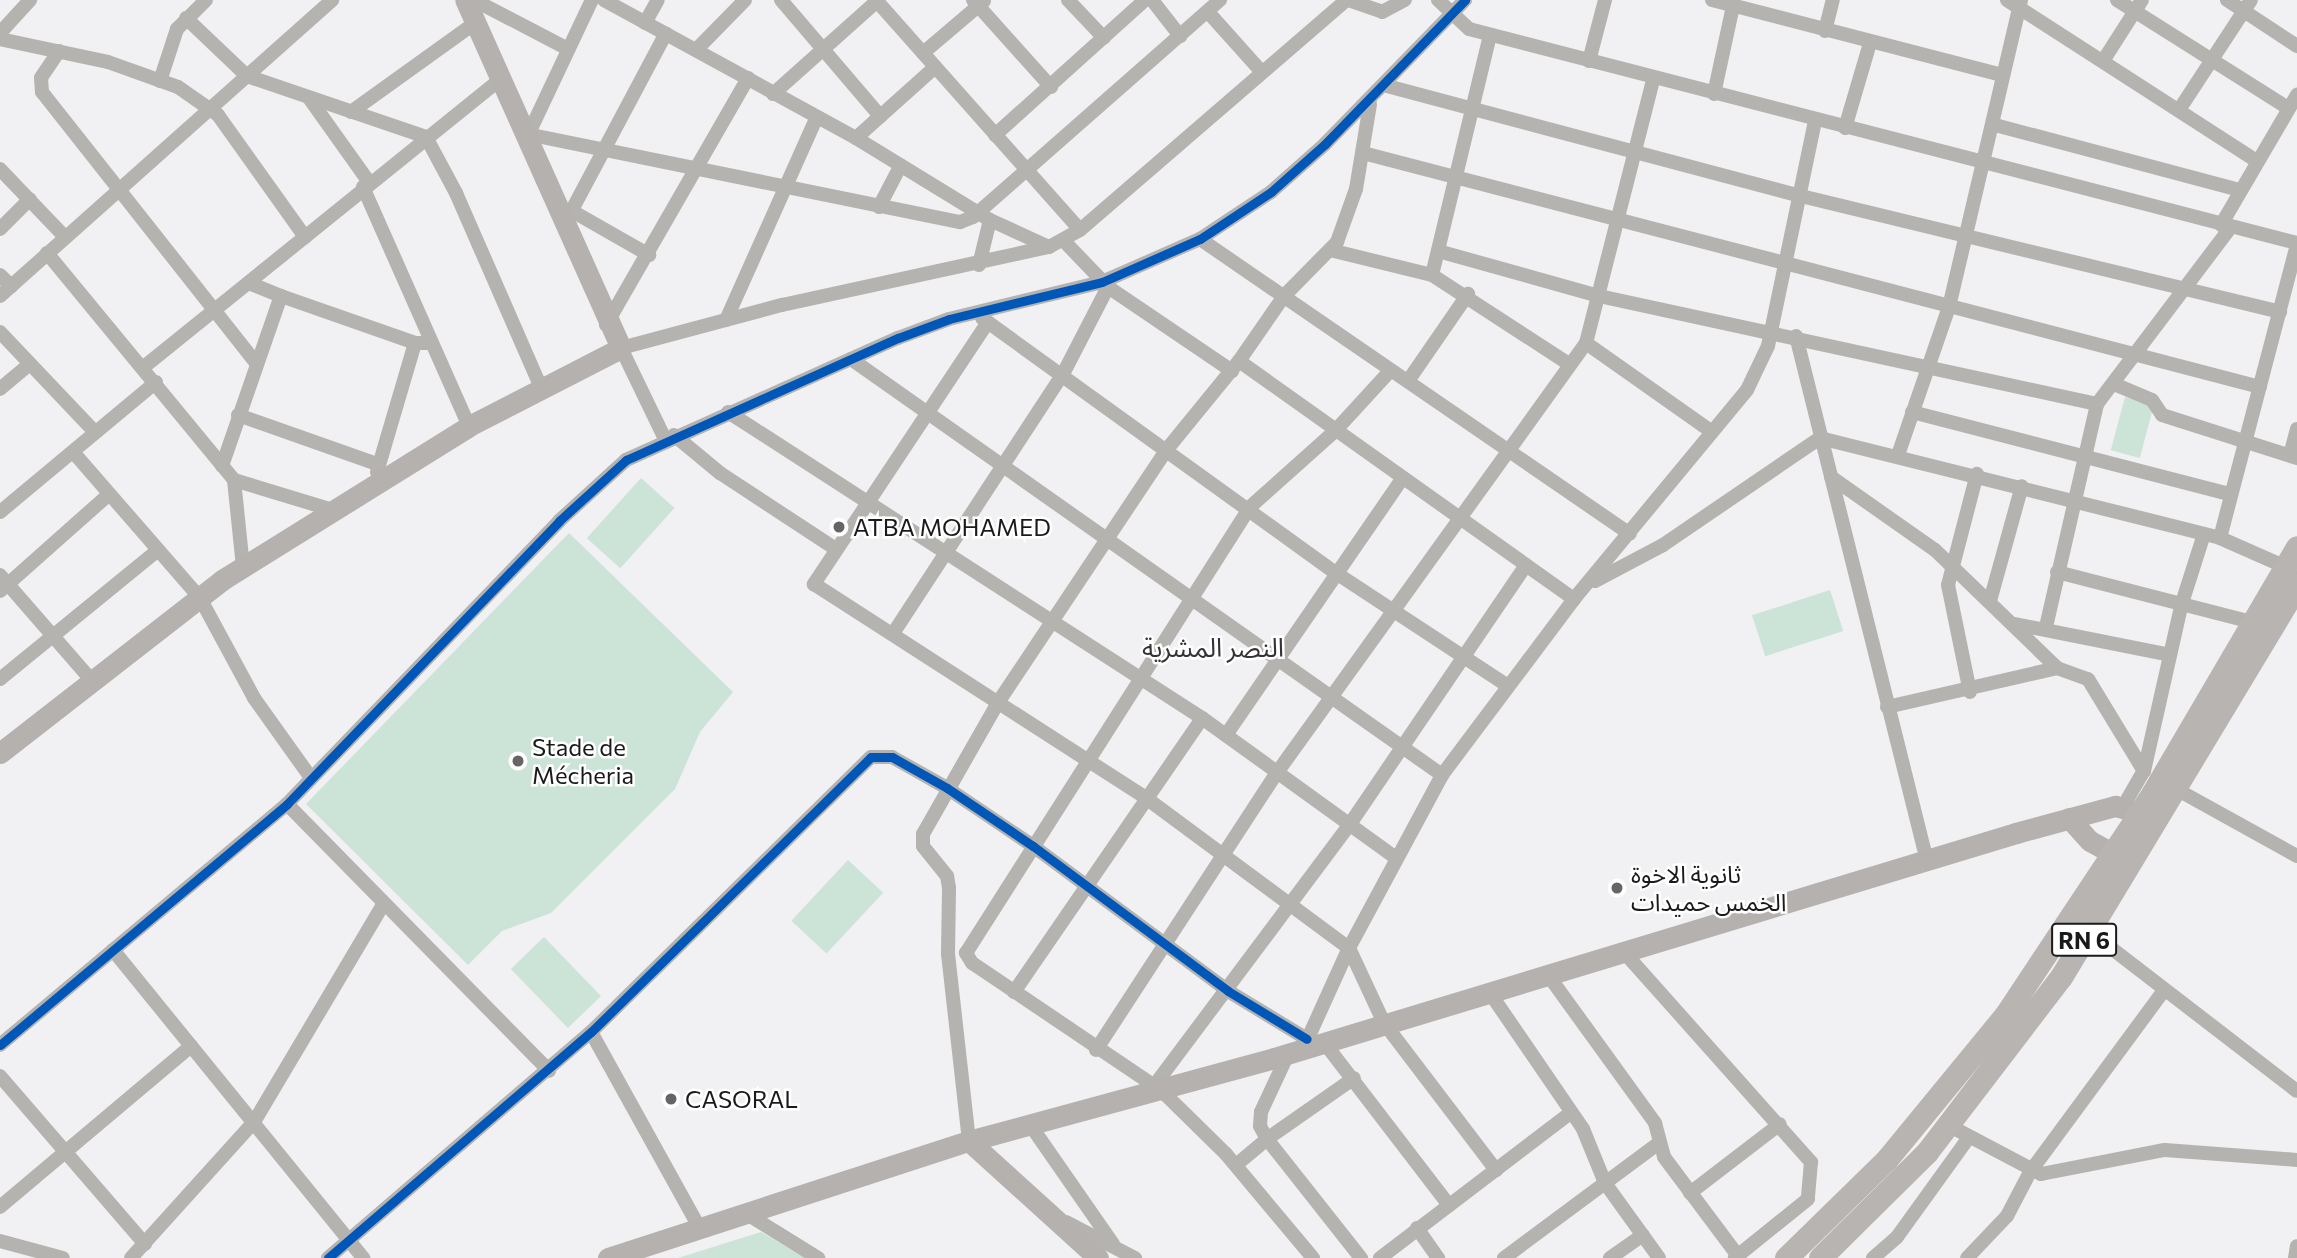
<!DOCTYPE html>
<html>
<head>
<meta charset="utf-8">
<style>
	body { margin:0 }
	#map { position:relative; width:2297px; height:1258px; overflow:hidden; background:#f1f0f2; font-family:Commissioner,"Noto Sans Arabic",sans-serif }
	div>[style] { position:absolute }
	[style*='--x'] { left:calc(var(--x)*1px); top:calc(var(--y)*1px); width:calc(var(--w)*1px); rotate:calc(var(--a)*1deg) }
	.green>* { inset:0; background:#cce3d8; transform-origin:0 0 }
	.street>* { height:14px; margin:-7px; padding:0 7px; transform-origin:7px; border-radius:7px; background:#b5b3af }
	.secondary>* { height:21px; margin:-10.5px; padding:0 10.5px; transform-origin:10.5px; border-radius:10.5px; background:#b5b1ae }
	.primary>* { height:23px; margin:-11.5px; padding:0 11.5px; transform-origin:11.5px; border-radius:11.5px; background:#b8b4b1 }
	.cycleway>* { height:9px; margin:-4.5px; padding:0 4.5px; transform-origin:4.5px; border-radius:4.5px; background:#0057b8 }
	.dots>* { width:19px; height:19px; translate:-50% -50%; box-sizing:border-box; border:4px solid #fff; border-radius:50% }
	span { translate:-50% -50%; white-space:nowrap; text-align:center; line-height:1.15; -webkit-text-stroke:5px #fff; paint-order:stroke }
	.shield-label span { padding:2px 5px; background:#fff; border:2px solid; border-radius:5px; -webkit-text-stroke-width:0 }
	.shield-label { font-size:23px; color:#1a1a1b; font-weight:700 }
	.poi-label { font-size:24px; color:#1a1a1b }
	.left { translate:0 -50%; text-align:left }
	.neighbourhood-label { font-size:26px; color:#343336 }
</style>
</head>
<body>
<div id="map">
	<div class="green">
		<div style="left:2125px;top:397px;width:30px;height:55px;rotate:15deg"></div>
		<div style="left:641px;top:478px;width:45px;height:81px;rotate:42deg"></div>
		<div style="clip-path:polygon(569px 533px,733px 692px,700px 732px,675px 789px,551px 913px,502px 931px,468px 965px,306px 804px)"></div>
		<div style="left:1830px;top:590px;width:43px;height:82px;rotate:72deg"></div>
		<div style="left:848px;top:860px;width:48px;height:83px;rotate:43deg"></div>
		<div style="left:544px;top:937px;width:82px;height:46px;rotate:46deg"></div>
		<div style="clip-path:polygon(761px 1232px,805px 1258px,678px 1258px)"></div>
	</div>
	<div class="street">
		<div style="--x:474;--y:0;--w:106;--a:27.5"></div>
		<div style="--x:604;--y:0;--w:287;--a:28.7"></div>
		<div style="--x:856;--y:138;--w:157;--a:31.5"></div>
		<div style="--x:990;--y:220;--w:65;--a:24.6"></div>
		<div style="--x:781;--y:0;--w:153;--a:49.5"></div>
		<div style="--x:876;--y:0;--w:307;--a:48.4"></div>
		<div style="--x:973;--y:0;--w:117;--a:48.1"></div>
		<div style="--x:1068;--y:0;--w:52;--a:46.5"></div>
		<div style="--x:1152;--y:0;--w:46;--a:52.1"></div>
		<div style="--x:1348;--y:0;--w:36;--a:19"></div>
		<div style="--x:1382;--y:12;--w:26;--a:-28"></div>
		<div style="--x:1438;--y:0;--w:42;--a:43.1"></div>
		<div style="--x:1469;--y:29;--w:855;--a:14.49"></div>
		<div style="--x:1712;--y:0;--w:300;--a:14.5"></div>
		<div style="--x:2007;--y:0;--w:295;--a:32.8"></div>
		<div style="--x:2117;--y:0;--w:202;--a:32.3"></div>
		<div style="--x:2227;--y:0;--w:84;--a:33.3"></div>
		<div style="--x:1208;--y:12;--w:79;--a:48.1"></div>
		<div style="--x:186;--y:18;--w:84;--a:43.6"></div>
		<div style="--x:247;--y:76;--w:189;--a:18.8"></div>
		<div style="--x:426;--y:137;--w:64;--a:61.8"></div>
		<div style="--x:456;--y:193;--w:213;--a:66.4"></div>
		<div style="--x:645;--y:23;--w:26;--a:-61"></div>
		<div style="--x:1825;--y:31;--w:32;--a:-76"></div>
		<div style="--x:0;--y:33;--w:45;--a:-47.7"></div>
		<div style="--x:0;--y:39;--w:110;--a:12"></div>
		<div style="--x:108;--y:62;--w:74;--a:19.7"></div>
		<div style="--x:178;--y:87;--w:49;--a:35"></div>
		<div style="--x:218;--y:115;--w:150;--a:54.5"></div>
		<div style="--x:696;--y:50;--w:70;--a:-45.6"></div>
		<div style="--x:59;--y:51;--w:32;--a:124"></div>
		<div style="--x:41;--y:78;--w:14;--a:86"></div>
		<div style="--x:42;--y:92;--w:345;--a:51.7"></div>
		<div style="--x:923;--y:53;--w:80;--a:-40.4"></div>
		<div style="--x:1589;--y:61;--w:63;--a:-75.3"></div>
		<div style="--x:2103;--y:61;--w:72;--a:-57.4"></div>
		<div style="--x:160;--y:81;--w:55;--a:-71.9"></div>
		<div style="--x:177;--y:29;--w:41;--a:-45"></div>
		<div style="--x:1387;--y:86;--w:428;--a:14.9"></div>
		<div style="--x:1801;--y:196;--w:493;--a:13.6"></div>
		<div style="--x:773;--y:94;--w:140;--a:-41.8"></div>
		<div style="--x:1714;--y:94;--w:90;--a:-77.8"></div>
		<div style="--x:309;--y:98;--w:103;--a:54.5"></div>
		<div style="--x:2179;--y:110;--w:131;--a:-56.8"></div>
		<div style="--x:351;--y:112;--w:153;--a:-35.7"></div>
		<div style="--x:1995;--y:125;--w:253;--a:14.9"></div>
		<div style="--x:1845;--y:128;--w:89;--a:-73.6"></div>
		<div style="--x:522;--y:133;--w:447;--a:11.5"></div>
		<div style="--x:960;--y:222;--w:14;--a:-21"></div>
		<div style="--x:973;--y:217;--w:329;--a:-41.3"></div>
		<div style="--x:529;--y:133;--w:147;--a:-64.7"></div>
		<div style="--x:995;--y:135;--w:202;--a:-42"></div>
		<div style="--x:856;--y:138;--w:106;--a:-41.9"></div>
		<div style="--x:1363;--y:153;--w:927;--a:14.62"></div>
		<div style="--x:0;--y:169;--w:93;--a:46.3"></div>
		<div style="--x:363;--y:187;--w:261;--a:66.1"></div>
		<div style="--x:879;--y:207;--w:47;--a:-62.4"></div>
		<div style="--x:572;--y:211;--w:89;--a:29.7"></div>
		<div style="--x:564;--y:225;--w:217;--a:-62"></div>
		<div style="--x:2221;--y:225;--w:151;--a:-59.7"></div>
		<div style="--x:0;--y:229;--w:42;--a:-45"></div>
		<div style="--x:1200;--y:239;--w:521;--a:34.45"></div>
		<div style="--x:1063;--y:240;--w:65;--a:46.2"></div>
		<div style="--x:1108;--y:287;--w:150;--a:34.1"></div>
		<div style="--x:1330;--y:250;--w:105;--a:13.8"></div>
		<div style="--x:1432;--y:275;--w:163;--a:33"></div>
		<div style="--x:1438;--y:251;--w:167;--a:15.6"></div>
		<div style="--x:1599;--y:296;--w:510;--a:12.24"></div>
		<div style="--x:47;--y:253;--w:294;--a:50.5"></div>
		<div style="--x:234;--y:480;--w:103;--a:16.9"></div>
		<div style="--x:979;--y:265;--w:46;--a:-76.3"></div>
		<div style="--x:0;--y:275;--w:16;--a:45"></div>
		<div style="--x:1432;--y:275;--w:247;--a:-76.4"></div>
		<div style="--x:0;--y:296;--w:445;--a:-41.7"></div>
		<div style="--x:281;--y:296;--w:142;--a:19.3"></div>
		<div style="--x:415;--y:343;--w:17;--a:0"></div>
		<div style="--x:982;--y:318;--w:436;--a:35.8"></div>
		<div style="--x:1336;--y:573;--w:206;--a:33.3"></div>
		<div style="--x:726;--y:320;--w:222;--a:-65.9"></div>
		<div style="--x:988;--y:322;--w:315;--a:123.6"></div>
		<div style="--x:814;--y:584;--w:395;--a:32.8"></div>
		<div style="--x:1146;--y:798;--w:252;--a:36.5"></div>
		<div style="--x:1349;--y:948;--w:83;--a:65"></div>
		<div style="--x:1384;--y:1023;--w:185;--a:52.7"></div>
		<div style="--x:606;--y:325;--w:285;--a:-60.1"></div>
		<div style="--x:0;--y:332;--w:138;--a:46.5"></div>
		<div style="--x:1796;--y:336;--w:541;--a:75.99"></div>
		<div style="--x:1586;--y:343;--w:154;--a:35.2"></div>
		<div style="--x:851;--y:359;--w:723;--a:35.14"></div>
		<div style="--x:1239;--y:361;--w:411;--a:35.4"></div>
		<div style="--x:145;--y:366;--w:456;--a:-38.9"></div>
		<div style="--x:1408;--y:381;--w:106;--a:-55.4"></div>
		<div style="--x:2114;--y:384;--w:41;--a:22.8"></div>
		<div style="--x:2152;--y:400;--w:18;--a:56"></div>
		<div style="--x:2162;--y:415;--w:142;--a:17.7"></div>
		<div style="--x:0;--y:389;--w:39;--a:-40"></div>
		<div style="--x:728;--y:412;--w:564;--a:32.85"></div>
		<div style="--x:1202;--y:718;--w:239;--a:35.8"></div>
		<div style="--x:1912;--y:412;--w:327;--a:14.5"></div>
		<div style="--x:238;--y:415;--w:147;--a:19.4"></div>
		<div style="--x:674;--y:435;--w:60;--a:39.6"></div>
		<div style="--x:720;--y:473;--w:136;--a:33.3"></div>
		<div style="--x:665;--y:439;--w:101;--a:-115.8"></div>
		<div style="--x:621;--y:348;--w:167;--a:-15"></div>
		<div style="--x:782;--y:305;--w:273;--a:-12.3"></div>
		<div style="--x:1049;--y:247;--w:35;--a:-29"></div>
		<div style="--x:1080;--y:230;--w:352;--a:-40.8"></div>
		<div style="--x:74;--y:453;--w:192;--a:49"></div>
		<div style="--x:200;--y:598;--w:114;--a:61.6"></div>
		<div style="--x:254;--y:698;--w:98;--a:54.5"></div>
		<div style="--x:1898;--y:455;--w:157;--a:-71"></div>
		<div style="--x:1949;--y:307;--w:315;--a:-76.8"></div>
		<div style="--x:2290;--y:455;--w:27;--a:-75"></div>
		<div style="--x:222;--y:466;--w:180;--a:-70.9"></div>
		<div style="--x:281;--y:296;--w:35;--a:-158"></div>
		<div style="--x:377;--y:472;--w:134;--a:-73.6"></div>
		<div style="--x:1831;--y:477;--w:127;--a:35.1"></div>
		<div style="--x:1935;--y:550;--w:170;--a:44"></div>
		<div style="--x:2057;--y:668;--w:33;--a:20"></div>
		<div style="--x:2088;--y:679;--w:108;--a:58.7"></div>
		<div style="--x:234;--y:480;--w:87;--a:84.1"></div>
		<div style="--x:0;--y:512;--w:203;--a:-39.8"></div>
		<div style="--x:2220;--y:538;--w:303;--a:-75.3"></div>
		<div style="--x:2057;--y:572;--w:209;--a:14.4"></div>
		<div style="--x:0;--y:575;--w:140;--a:49"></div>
		<div style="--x:1595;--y:581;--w:77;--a:-27.9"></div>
		<div style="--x:1663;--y:545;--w:190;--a:-34.3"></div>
		<div style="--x:1820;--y:438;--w:412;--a:14"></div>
		<div style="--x:2220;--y:538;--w:84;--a:23.8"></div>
		<div style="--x:0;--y:591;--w:144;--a:-41.6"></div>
		<div style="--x:1990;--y:601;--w:119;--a:-74.5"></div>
		<div style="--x:2015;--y:624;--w:158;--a:11.3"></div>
		<div style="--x:2046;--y:627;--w:229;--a:-77.1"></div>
		<div style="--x:2097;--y:404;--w:222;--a:-52.9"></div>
		<div style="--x:894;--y:632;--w:308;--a:-56.8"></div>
		<div style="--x:1063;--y:374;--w:98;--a:-62.7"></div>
		<div style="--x:0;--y:679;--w:203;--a:-39.2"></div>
		<div style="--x:1970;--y:692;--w:109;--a:-101.6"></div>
		<div style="--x:1948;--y:585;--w:115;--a:-75.4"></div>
		<div style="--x:1887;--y:707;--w:174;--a:-12.9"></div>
		<div style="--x:1226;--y:735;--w:309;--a:-55.5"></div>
		<div style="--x:2176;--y:789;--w:138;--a:29"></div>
		<div style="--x:287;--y:804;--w:374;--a:45.5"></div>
		<div style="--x:2124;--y:805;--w:39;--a:-60"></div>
		<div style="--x:2144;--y:771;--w:172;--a:-77.3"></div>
		<div style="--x:2182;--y:603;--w:72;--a:-72.3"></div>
		<div style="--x:2089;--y:931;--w:262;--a:37.6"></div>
		<div style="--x:113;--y:950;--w:397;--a:50.9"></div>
		<div style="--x:1623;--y:951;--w:283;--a:48.3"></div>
		<div style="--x:1811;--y:1162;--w:37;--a:95"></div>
		<div style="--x:1808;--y:1199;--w:94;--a:141.1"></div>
		<div style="--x:1548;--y:975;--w:183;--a:54.1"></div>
		<div style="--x:1655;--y:1123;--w:35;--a:75"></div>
		<div style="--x:1664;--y:1157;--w:124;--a:53.2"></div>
		<div style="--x:1014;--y:992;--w:332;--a:-55.5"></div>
		<div style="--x:1490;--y:993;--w:165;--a:55.6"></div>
		<div style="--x:1583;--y:1129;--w:58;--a:67.8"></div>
		<div style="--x:1605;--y:1183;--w:92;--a:54.2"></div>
		<div style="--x:591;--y:1032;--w:225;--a:61"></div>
		<div style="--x:1323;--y:1041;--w:207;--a:52.5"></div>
		<div style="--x:0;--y:1045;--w:375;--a:-40"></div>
		<div style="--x:287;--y:804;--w:393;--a:-46.1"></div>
		<div style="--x:559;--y:521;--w:91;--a:-42.3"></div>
		<div style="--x:626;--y:460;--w:298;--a:-24.2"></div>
		<div style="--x:898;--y:338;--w:54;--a:-20.4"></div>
		<div style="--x:949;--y:319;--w:157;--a:-13.6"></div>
		<div style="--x:1102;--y:282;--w:107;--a:-23.7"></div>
		<div style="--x:1200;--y:239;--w:85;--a:-33.5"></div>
		<div style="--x:1271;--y:192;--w:72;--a:-41.6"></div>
		<div style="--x:1325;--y:144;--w:201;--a:-45.8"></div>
		<div style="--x:1304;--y:1047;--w:109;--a:-65.6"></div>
		<div style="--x:1349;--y:948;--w:196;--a:-61.7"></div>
		<div style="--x:1442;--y:775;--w:220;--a:-53.1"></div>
		<div style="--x:1574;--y:599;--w:271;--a:-50.4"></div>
		<div style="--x:1747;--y:390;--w:49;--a:-64.5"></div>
		<div style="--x:1768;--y:346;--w:230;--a:-78.2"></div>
		<div style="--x:1096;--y:1050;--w:330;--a:-56.9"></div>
		<div style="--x:1276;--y:774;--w:531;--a:-54.27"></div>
		<div style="--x:1586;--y:343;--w:271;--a:-75.7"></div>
		<div style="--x:1288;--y:1054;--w:64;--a:115"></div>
		<div style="--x:1261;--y:1112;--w:14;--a:94"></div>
		<div style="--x:1260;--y:1126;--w:15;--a:62"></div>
		<div style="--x:1267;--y:1139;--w:106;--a:-35"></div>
		<div style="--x:0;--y:1076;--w:222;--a:49.2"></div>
		<div style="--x:1154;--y:1086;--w:327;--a:-53.2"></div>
		<div style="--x:1350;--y:824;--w:313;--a:-55.8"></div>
		<div style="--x:1948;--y:1125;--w:105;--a:27.8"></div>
		<div style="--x:2041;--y:1174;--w:126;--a:-11"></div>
		<div style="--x:2165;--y:1150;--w:132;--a:4.3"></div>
		<div style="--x:1031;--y:1126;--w:144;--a:55.2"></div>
		<div style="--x:969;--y:1141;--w:189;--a:-96.4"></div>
		<div style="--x:948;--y:953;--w:65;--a:-89.1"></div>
		<div style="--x:949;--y:888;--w:12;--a:-99"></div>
		<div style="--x:947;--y:876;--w:38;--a:-129"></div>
		<div style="--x:923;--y:846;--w:12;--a:-90"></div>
		<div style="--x:923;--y:834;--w:153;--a:-60.3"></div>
		<div style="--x:999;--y:701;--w:304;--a:-56.3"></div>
		<div style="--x:1168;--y:448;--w:112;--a:-50.8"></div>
		<div style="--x:1239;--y:361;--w:79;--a:-55.3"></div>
		<div style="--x:1284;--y:296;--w:76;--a:-45.5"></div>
		<div style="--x:1337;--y:242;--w:56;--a:-70.3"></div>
		<div style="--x:1356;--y:189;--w:86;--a:-80.6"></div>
		<div style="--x:1236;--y:1165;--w:40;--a:-40"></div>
		<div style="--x:1267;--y:1139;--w:152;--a:51.7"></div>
		<div style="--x:1690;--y:1193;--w:113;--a:-37.5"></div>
		<div style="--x:0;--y:1207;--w:250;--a:-40.1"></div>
		<div style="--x:747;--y:1214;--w:84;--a:31.8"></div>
		<div style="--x:1066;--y:1222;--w:78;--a:27.6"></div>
		<div style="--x:1417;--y:1228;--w:37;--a:55"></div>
		<div style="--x:0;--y:1241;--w:65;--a:15.1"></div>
		<div style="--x:131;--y:1258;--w:183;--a:-47.9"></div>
		<div style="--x:254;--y:1122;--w:251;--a:-59.3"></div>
		<div style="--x:328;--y:1258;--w:347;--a:-40.7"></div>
		<div style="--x:591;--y:1032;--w:392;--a:-44.5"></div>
		<div style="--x:871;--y:757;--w:21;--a:0"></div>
		<div style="--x:892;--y:757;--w:63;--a:29.4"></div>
		<div style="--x:947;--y:788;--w:104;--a:34"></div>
		<div style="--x:1033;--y:846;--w:243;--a:36.6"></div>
		<div style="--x:1228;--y:991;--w:92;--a:31.3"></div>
		<div style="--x:1313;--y:1258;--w:136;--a:-129.9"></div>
		<div style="--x:1226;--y:1154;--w:90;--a:-135.5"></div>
		<div style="--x:1162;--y:1091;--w:229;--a:-146"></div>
		<div style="--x:972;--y:963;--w:12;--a:-121"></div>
		<div style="--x:966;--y:953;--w:529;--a:-57.51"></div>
		<div style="--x:1250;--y:507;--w:114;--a:-41.8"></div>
		<div style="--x:1335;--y:431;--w:80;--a:-47.5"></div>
		<div style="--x:1380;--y:1258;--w:238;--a:-37.3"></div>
		<div style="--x:1504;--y:1258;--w:194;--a:-36.6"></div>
		<div style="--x:1610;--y:1258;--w:40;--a:-34.9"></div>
		<div style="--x:1873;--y:1258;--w:32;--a:-41"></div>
		<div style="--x:1897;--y:1237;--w:123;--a:-54.2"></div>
		<div style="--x:1967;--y:1258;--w:58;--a:-46.4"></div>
		<div style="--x:2007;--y:1216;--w:50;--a:-62.4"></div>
		<div style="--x:2030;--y:1172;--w:226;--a:-53.6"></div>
		<div style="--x:2295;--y:1258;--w:12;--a:-81"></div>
	</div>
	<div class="secondary">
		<div style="--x:0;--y:753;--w:281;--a:-37.9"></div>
		<div style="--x:222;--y:580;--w:291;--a:-31.9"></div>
		<div style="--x:469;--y:426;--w:171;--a:-27.2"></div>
		<div style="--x:621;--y:348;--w:381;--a:-114.1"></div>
		<div style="--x:2069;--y:818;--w:31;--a:48"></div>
		<div style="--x:2090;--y:841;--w:43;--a:28.9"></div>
		<div style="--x:969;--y:1141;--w:174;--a:42.2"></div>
		<div style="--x:608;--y:1258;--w:379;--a:-18"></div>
		<div style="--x:969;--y:1141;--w:316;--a:-15.2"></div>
		<div style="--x:1274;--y:1058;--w:775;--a:-16.87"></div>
		<div style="--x:2016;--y:833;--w:103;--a:-15.3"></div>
		<div style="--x:2115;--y:806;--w:41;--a:15.8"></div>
	</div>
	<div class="primary">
		<div style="--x:1786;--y:1258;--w:141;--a:-44.4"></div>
		<div style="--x:1887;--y:1159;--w:188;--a:-50.6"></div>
		<div style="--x:2006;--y:1014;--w:264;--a:-56.4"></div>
		<div style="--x:2152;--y:794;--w:286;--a:-59.6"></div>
		<div style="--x:1820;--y:1258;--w:151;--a:-44.7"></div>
		<div style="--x:1927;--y:1152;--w:220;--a:-52.6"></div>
		<div style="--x:2061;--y:977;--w:457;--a:-58.9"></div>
	</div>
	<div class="cycleway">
		<div style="--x:0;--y:1045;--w:375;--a:-40"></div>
		<div style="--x:287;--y:804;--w:393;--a:-46.1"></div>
		<div style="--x:559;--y:521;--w:91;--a:-42.3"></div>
		<div style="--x:626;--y:460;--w:298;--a:-24.2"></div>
		<div style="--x:898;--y:338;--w:54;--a:-20.4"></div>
		<div style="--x:949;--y:319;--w:157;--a:-13.6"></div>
		<div style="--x:1102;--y:282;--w:107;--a:-23.7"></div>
		<div style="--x:1200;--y:239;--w:85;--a:-33.5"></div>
		<div style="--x:1271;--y:192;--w:72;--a:-41.6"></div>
		<div style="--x:1325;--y:144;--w:201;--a:-45.8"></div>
		<div style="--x:328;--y:1258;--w:347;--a:-40.7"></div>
		<div style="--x:591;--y:1032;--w:392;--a:-44.5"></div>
		<div style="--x:871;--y:757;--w:21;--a:0"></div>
		<div style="--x:892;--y:757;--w:63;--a:29.4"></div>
		<div style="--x:947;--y:788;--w:104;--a:34"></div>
		<div style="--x:1033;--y:846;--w:243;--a:36.6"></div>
		<div style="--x:1228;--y:991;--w:92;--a:31.3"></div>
	</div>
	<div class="dots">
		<div style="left:839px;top:527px;background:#656566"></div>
		<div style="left:518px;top:761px;background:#656566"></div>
		<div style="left:1617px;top:888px;background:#656566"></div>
		<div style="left:671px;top:1099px;background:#656566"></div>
	</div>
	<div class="shield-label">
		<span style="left:2084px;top:940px">RN 6</span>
	</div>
	<div class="poi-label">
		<span class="left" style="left:853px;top:527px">ATBA MOHAMED</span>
		<span class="left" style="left:532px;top:761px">Stade de<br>Mécheria</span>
		<span class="left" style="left:1631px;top:888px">ثانوية الاخوة<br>الخمس حميدات</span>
		<span class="left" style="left:685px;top:1099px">CASORAL</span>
	</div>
	<div class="neighbourhood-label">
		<span style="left:1213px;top:647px">النصر المشرية</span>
	</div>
</div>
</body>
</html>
